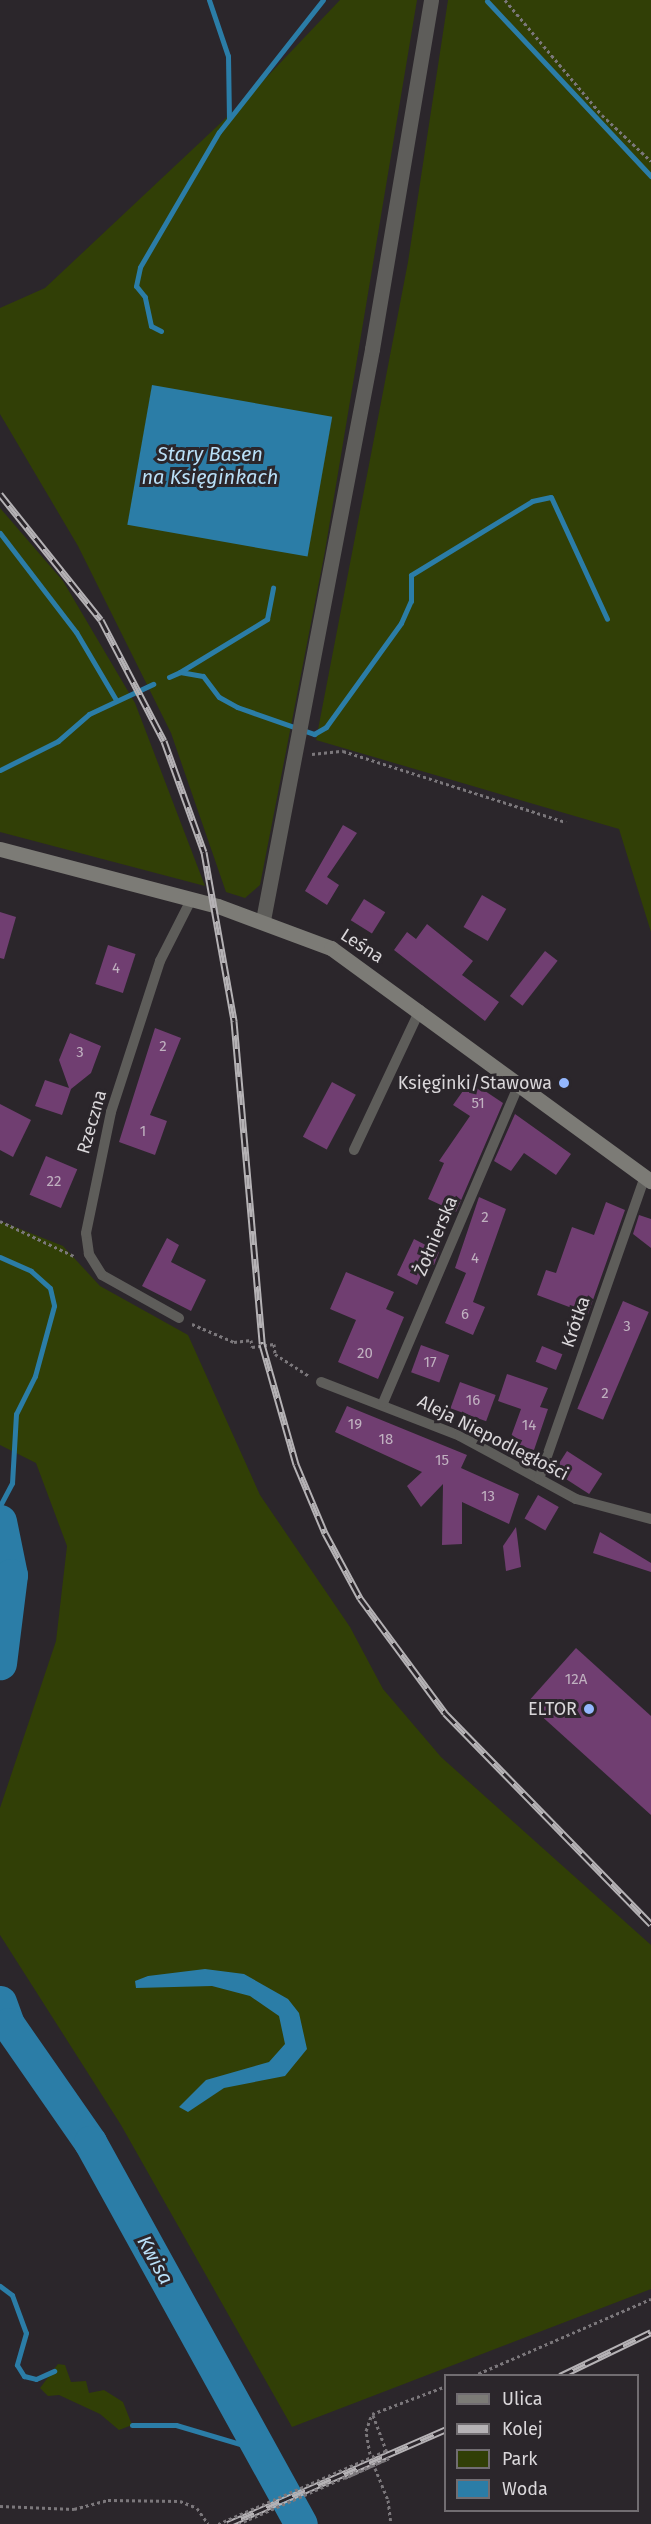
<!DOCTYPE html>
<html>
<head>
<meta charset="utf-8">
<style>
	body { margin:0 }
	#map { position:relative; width:651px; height:2524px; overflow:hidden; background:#2b262b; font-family:"Fira Sans",sans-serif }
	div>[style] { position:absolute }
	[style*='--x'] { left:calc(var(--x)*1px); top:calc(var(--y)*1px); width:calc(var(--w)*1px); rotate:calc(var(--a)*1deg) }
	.green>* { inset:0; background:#313f06 }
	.water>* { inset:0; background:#2b7da7; transform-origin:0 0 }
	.stream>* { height:5px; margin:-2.5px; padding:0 2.5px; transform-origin:2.5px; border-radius:2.5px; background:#2b7da7 }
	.river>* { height:33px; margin:-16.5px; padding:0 16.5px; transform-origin:16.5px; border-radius:16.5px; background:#2b7da7 }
	.building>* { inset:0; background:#703e71; transform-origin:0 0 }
	.path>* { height:3px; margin-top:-1.5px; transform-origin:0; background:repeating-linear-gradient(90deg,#7b777b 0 3px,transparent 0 6px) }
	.lane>* { height:10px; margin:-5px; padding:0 5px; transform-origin:5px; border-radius:5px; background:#5e5d5a }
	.street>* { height:15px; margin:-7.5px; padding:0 7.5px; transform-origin:7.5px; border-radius:7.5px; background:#5e5d5a }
	.secondary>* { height:15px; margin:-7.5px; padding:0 7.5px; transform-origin:7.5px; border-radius:7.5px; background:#7c7b76 }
	.rail>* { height:7px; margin-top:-3.5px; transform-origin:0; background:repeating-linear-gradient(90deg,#2b262b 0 14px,#b5b2b5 0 28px); box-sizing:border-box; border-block:2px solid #b5b2b5 }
	.path-bridge>* { height:3px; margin-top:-1.5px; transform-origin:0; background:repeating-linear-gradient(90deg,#7b777b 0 3px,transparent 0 6px) }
	.dots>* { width:16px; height:16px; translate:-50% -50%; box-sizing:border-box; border:3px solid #2b262b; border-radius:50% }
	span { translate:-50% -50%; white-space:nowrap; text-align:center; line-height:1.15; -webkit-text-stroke:6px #2b262b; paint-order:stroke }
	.number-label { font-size:15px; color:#c0b1c0 }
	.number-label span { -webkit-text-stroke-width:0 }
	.street-label { font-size:18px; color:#dad7da }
	.poi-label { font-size:18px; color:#dad7da }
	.right { translate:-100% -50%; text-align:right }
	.water-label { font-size:20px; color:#b9dff7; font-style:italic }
	.legend { position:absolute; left:444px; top:2374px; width:195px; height:138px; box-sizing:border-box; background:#2b262b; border:2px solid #716d71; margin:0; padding:8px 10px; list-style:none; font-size:18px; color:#dad7da }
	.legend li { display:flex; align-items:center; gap:12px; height:30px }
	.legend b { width:30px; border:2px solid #716d71 }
</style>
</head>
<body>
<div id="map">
	<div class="green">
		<div style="clip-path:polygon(340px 0,417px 0,325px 551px,260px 885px,245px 898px,226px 892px,171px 733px,78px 546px,0 414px,0 308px,45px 288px,243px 102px)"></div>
		<div style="clip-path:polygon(448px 0,651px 0,651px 932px,619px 829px,316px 740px,408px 262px)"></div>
		<div style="clip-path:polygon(0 508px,63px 581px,135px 703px,205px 886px,0 832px)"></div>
		<div style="clip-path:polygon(0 1221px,63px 1246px,100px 1286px,188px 1335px,260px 1495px,350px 1627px,383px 1689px,441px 1757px,651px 1945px,651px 2289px,292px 2427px,121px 2125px,0 1935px,0 1808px,56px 1641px,67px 1546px,36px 1463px,0 1445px)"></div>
		<div style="clip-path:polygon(58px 2364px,65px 2365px,71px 2382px,86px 2381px,89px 2393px,104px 2390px,123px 2402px,132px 2425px,119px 2430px,100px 2414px,59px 2395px,48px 2396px,40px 2388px)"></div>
	</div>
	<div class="water">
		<div style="left:152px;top:385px;width:183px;height:142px;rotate:10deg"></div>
		<div style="clip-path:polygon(205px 1969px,244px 1974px,288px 1999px,299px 2013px,307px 2049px,285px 2076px,224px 2088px,188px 2112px,179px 2107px,206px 2080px,269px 2062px,285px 2044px,279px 2016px,250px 1996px,212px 1986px,136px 1988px,135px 1981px,148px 1976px)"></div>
	</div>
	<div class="stream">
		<div style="--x:209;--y:0;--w:59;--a:71.3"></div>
		<div style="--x:228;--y:56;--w:62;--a:89.1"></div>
		<div style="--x:487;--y:1;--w:240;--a:46.9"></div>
		<div style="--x:161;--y:331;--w:11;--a:-153"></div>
		<div style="--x:151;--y:326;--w:30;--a:-102"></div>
		<div style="--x:145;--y:297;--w:14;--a:-129"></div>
		<div style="--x:136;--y:286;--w:19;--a:-78"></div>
		<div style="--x:140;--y:267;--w:156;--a:-59.7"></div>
		<div style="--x:219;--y:132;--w:168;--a:-51.8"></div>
		<div style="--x:0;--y:533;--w:125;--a:52.5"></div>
		<div style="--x:76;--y:632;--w:79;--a:59.5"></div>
		<div style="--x:180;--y:672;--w:102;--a:-31.3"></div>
		<div style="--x:267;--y:619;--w:32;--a:-79"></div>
		<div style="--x:169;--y:677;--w:12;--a:-24"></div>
		<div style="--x:180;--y:672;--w:23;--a:10"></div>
		<div style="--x:203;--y:676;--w:26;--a:53"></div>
		<div style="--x:219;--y:697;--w:21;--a:29"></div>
		<div style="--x:237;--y:707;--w:82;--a:19.3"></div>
		<div style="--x:314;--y:734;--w:14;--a:-30"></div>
		<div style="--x:326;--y:727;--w:128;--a:-54.2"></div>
		<div style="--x:401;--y:623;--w:24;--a:-66"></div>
		<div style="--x:411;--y:601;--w:26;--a:-90"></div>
		<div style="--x:411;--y:575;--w:142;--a:-31.4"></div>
		<div style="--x:532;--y:501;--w:19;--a:-12"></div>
		<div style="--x:551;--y:497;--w:134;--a:65.3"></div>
		<div style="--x:0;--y:770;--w:65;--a:-26.6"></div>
		<div style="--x:58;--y:741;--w:41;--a:-41.1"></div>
		<div style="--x:89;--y:714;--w:71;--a:-25.1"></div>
		<div style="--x:0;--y:1257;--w:34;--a:24"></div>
		<div style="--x:31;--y:1271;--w:25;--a:42"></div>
		<div style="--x:50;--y:1288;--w:18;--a:77"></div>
		<div style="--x:54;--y:1306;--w:73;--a:105.2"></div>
		<div style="--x:35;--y:1376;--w:42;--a:116.6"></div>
		<div style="--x:16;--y:1414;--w:69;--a:93.3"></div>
		<div style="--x:12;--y:1483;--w:26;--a:118"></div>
		<div style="--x:0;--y:2286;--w:15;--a:37"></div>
		<div style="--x:12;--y:2295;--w:40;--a:69.8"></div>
		<div style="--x:26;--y:2333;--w:33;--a:106"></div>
		<div style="--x:17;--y:2365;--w:13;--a:58"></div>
		<div style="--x:24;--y:2376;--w:12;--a:14"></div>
		<div style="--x:36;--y:2379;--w:20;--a:-24"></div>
		<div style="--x:132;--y:2425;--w:44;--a:0"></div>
		<div style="--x:176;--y:2425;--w:88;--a:16.6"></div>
	</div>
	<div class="river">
		<div style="--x:0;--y:1521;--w:55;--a:78.5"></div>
		<div style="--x:11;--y:1575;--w:89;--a:97.1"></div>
		<div style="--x:0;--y:2002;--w:23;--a:70"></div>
		<div style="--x:8;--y:2024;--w:144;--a:55.2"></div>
		<div style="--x:90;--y:2142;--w:436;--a:61.1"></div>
	</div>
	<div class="building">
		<div style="clip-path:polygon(343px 825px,357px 833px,327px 877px,339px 885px,327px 905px,305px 891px)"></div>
		<div style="left:482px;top:895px;width:28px;height:37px;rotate:30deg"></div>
		<div style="left:364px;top:899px;width:25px;height:25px;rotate:32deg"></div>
		<div style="clip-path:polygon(0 912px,16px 917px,4px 959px,0 958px)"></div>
		<div style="clip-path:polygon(427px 924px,473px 961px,462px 975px,499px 1002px,485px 1021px,394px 950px,407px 932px,416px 939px)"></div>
		<div style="left:108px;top:945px;width:29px;height:41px;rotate:18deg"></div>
		<div style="left:545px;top:951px;width:16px;height:57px;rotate:38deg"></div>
		<div style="clip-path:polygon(155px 1028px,181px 1038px,150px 1115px,167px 1121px,155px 1155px,119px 1142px)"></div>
		<div style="clip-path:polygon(70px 1033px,101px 1046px,91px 1073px,71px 1089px,62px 1115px,35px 1106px,45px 1080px,69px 1088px,59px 1060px)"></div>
		<div style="clip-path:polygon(470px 1081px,503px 1103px,456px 1212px,428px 1199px,444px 1163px,439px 1161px,470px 1116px,453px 1105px)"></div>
		<div style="left:332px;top:1082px;width:27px;height:62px;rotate:28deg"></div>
		<div style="clip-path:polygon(0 1104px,31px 1120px,13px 1157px,0 1150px)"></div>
		<div style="clip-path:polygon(515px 1114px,571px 1154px,556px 1175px,524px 1153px,511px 1171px,494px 1161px)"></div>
		<div style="left:46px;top:1156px;width:34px;height:42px;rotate:23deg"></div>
		<div style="clip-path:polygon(479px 1197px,506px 1209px,473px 1302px,485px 1307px,473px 1335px,445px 1323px,466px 1273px,455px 1268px)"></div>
		<div style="clip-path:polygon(606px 1202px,625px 1210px,588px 1314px,537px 1295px,546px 1270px,556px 1273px,572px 1227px,594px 1235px)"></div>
		<div style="clip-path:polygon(639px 1215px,651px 1219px,651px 1248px,633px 1234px)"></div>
		<div style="clip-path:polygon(167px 1238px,179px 1245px,171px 1262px,206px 1280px,191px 1311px,142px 1286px)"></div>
		<div style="clip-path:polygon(414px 1239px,439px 1252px,434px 1265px,427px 1262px,417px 1285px,397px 1275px)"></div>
		<div style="clip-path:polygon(346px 1272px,394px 1292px,386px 1309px,404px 1317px,378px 1379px,338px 1362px,356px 1320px,330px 1309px)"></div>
		<div style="left:623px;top:1301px;width:28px;height:117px;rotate:23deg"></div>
		<div style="left:421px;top:1345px;width:30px;height:29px;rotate:20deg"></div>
		<div style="left:542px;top:1346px;width:22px;height:17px;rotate:22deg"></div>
		<div style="clip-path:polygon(507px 1374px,548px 1388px,540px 1407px,548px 1409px,534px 1450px,509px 1442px,521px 1409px,498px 1401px)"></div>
		<div style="left:460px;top:1382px;width:38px;height:28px;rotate:20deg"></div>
		<div style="clip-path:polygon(347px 1406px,467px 1455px,461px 1468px,519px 1494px,509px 1524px,462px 1502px,462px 1544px,442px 1545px,443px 1484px,421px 1507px,407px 1486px,422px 1472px,335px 1432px)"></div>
		<div style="left:567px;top:1451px;width:42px;height:24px;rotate:33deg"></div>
		<div style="left:538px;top:1495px;width:24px;height:27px;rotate:30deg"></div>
		<div style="clip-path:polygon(516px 1527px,521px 1567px,506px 1571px,503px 1546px)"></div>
		<div style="clip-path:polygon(600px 1532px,651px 1563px,651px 1572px,593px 1553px)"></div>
		<div style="clip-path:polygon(576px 1648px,651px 1716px,651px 1815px,527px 1703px)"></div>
	</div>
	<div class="path">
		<div style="--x:505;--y:0;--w:150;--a:49.9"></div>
		<div style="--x:602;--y:115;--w:67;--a:43.2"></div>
		<div style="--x:312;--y:754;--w:31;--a:-6"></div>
		<div style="--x:343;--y:751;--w:234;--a:17.7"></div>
		<div style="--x:0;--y:1221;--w:82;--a:25.3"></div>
		<div style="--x:192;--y:1324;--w:46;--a:23.2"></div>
		<div style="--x:234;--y:1342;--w:17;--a:-7"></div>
		<div style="--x:251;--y:1340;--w:7;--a:82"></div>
		<div style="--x:252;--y:1347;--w:22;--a:-8"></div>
		<div style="--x:274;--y:1344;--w:10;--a:84"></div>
		<div style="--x:275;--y:1354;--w:40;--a:32.9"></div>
		<div style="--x:473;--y:2376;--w:194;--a:-23.4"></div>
		<div style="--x:373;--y:2415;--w:46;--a:69.6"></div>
		<div style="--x:370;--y:2454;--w:23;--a:-100"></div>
		<div style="--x:366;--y:2431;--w:18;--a:-71"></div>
		<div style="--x:372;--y:2414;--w:79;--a:-20.7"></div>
		<div style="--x:389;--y:2458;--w:48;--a:155.6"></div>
		<div style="--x:345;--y:2478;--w:46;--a:-24.3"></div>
		<div style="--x:387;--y:2459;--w:2;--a:-27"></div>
		<div style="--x:375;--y:2468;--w:35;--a:68"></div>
		<div style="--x:388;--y:2500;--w:24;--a:83"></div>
		<div style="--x:0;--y:2506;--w:74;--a:2.3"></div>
		<div style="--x:74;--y:2509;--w:35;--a:-15"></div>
		<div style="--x:108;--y:2500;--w:72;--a:0.8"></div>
		<div style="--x:180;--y:2501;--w:18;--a:22"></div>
		<div style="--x:197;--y:2508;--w:19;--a:55"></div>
	</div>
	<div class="lane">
		<div style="--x:354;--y:1150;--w:155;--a:-64.8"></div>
		<div style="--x:179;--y:1318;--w:88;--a:-150.8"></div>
		<div style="--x:102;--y:1275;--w:25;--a:-122"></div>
		<div style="--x:89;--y:1254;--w:21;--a:-98"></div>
		<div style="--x:86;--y:1233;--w:124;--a:-78.3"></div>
		<div style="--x:111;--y:1112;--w:159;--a:-72"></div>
		<div style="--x:160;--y:961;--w:71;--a:-63.1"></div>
		<div style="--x:321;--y:1382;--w:149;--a:21.2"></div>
		<div style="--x:460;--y:1436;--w:132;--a:28.5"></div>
		<div style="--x:576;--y:1499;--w:78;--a:14.9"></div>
		<div style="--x:383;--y:1403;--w:349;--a:-66.9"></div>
		<div style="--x:539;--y:1479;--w:321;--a:-70.7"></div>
	</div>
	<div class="street">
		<div style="--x:263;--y:920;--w:581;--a:-79.19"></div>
		<div style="--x:372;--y:349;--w:354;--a:-80.4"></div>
	</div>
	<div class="secondary">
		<div style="--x:0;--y:849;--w:225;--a:14.7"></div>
		<div style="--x:218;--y:906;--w:121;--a:20.4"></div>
		<div style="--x:331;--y:948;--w:396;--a:36.1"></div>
	</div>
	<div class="rail">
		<div style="--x:0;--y:494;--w:161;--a:51.3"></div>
		<div style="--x:101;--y:620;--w:136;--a:62.5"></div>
		<div style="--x:164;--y:741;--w:118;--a:70.2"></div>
		<div style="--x:204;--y:852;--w:172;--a:79.9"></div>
		<div style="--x:234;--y:1021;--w:324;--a:85"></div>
		<div style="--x:262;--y:1344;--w:125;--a:74.2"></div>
		<div style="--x:296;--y:1464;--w:75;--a:67.2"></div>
		<div style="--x:325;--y:1533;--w:74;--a:61.7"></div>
		<div style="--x:360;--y:1598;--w:143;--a:53.5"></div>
		<div style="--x:445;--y:1713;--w:295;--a:45.7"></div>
		<div style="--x:560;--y:2376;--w:101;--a:-25.8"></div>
		<div style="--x:228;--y:2524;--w:238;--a:-23.5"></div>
	</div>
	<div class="path-bridge">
		<div style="--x:218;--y:2524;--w:184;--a:-23.6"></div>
		<div style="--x:238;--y:2524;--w:165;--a:-23.6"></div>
	</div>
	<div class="dots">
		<div style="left:564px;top:1083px;background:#94b7fd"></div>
		<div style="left:589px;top:1709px;background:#94b7fd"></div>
	</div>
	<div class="number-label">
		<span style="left:116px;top:969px">4</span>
		<span style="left:163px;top:1047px">2</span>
		<span style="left:80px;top:1053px">3</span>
		<span style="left:478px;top:1104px">51</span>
		<span style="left:143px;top:1132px">1</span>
		<span style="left:54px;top:1182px">22</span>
		<span style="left:485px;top:1218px">2</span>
		<span style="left:475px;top:1259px">4</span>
		<span style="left:465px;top:1315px">6</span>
		<span style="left:627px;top:1327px">3</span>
		<span style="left:365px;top:1354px">20</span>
		<span style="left:430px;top:1363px">17</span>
		<span style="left:605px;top:1394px">2</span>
		<span style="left:473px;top:1401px">16</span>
		<span style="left:355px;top:1425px">19</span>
		<span style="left:529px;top:1426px">14</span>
		<span style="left:386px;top:1440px">18</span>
		<span style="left:442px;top:1461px">15</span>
		<span style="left:488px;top:1497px">13</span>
		<span style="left:576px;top:1680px">12A</span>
	</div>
	<div class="street-label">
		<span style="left:362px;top:946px;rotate:33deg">Leśna</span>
		<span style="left:92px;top:1122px;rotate:-74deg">Rzeczna</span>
		<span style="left:436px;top:1236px;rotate:-67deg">Żołnierska</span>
		<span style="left:576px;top:1322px;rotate:-71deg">Krótka</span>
		<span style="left:493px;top:1438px;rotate:27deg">Aleja Niepodległości</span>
	</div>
	<div class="poi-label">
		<span class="right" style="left:552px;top:1083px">Księginki/Stawowa</span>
		<span class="right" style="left:577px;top:1709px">ELTOR</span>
	</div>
	<div class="water-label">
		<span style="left:210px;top:466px">Stary Basen<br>na Księginkach</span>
		<span style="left:155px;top:2260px;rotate:61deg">Kwisa</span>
	</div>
	<ul class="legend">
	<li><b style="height:8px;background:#7c7b76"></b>Ulica</li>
	<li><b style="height:8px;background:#b5b2b5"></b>Kolej</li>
	<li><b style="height:16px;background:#313f06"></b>Park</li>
	<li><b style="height:16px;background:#2b7da7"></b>Woda</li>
	</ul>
</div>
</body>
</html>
